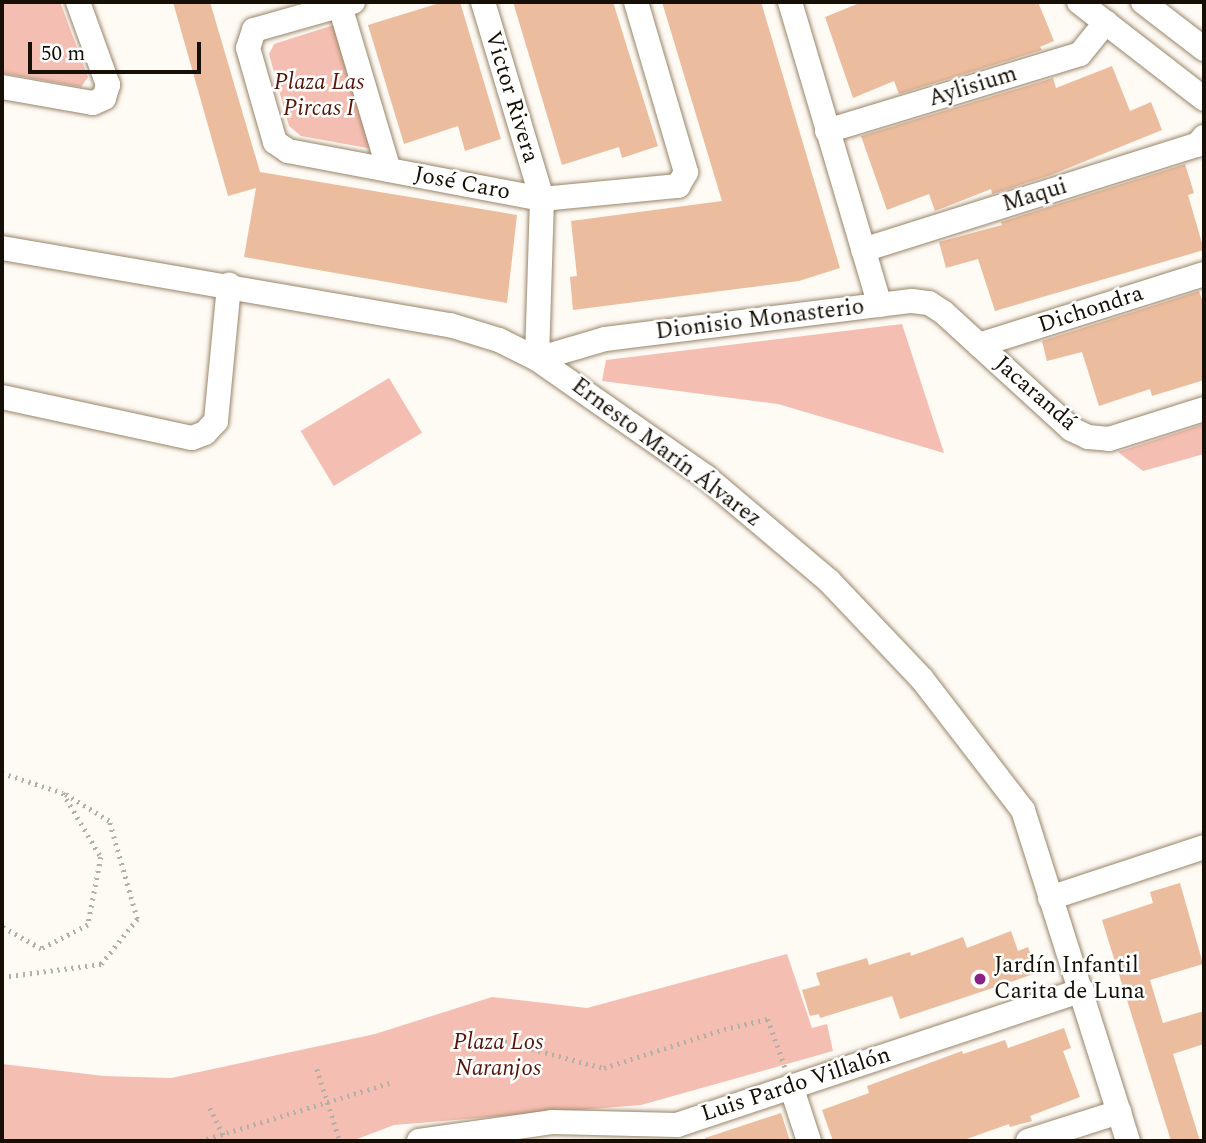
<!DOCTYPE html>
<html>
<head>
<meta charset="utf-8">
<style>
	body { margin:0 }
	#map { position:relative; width:1206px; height:1143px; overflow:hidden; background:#fefaf4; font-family:Spectral,serif }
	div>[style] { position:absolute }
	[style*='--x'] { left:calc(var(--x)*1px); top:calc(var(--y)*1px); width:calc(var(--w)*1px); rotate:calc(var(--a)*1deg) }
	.green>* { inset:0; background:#f5beb2; transform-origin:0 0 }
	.building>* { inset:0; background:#ecbc9e }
	.path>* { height:4.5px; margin-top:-2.25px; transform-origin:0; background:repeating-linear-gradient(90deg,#b4afa7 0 2px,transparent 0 7px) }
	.roads { filter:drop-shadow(0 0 2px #998569) drop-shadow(0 0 2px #998569) }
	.minor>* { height:24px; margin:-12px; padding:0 12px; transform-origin:12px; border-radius:12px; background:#fff }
	.dots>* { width:19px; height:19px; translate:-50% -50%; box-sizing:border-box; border:4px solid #fff; border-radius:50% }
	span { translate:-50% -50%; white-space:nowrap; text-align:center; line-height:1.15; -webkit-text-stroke:5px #fff; paint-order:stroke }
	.park-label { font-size:23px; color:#571508; font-style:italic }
	.street-label { font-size:23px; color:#160f05 }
	.poi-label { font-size:23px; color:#160f05 }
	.left { translate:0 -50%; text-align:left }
	.frame { position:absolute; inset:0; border:4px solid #160f05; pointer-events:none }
	.scale { position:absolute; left:28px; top:42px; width:173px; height:32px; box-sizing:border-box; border:4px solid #160f05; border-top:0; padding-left:9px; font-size:21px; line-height:24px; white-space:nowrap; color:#160f05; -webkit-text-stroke:5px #fff; paint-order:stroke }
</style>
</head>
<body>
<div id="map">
	<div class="green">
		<div style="clip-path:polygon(2px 2px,60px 2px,88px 77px,81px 87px,2px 73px)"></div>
		<div style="clip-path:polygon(337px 24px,373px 149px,301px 136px,289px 126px,269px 54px,274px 44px)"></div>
		<div style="clip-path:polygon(902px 324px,944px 453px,778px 404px,602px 381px,606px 360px)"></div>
		<div style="left:389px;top:378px;width:64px;height:103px;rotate:59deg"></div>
		<div style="clip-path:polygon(1204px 424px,1204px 454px,1143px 471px,1118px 452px)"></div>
		<div style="clip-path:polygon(787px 954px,812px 1028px,827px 1024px,833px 1051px,641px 1105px,394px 1125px,352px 1141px,2px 1141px,2px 1064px,104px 1076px,171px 1078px,375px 1034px,492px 997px,587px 1008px)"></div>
	</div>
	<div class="building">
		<div style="clip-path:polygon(173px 2px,210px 2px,260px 172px,517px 215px,507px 303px,244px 257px,256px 188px,228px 196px)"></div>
		<div style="clip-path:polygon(443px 2px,460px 2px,501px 139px,465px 151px,458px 126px,404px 144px,368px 25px)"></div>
		<div style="clip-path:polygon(513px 2px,613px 2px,658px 146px,622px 158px,619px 147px,562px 165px)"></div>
		<div style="clip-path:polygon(662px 2px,761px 2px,840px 268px,799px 281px,573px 310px,570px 277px,577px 276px,571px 221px,722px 201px)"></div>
		<div style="clip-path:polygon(862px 2px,1038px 2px,1054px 41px,1040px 47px,1042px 50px,899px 94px,894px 81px,853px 98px,825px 17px)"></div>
		<div style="clip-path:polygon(1112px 66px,1130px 111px,1151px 102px,1162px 130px,1051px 175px,992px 194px,991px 189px,935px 211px,929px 194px,887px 210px,861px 136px,1053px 78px,1056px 88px)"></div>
		<div style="clip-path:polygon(1185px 164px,1194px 193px,1188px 195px,1204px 250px,995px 311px,978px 259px,946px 268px,939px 242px,1002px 225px,1001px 222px)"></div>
		<div style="clip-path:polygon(1199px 291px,1204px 305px,1204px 380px,1152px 396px,1150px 389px,1099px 406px,1082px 352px,1047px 361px,1042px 341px)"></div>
		<div style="clip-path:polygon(1180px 883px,1203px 964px,1150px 980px,1163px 1023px,1204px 1011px,1204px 1044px,1173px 1054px,1200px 1141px,1171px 1141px,1102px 920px,1153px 903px,1150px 892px)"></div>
		<div style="clip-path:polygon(1011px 931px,1018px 951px,1028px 947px,1037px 973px,900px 1019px,892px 996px,820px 1018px,819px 1014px,810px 1016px,802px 990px,820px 985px,816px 973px,867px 958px,869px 965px,910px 952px,911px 956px,963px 937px,967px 948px)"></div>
		<div style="clip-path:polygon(1064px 1028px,1071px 1048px,1063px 1051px,1080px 1097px,1030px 1116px,1032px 1121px,1010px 1127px,1009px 1124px,961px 1141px,833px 1141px,822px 1110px,869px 1093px,867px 1086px,962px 1051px,963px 1054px,1005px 1040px,1008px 1048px)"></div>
		<div style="clip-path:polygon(781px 1113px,790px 1141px,705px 1141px,705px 1138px)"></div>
	</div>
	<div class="path">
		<div style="--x:2;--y:773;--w:64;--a:18.2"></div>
		<div style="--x:63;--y:793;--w:74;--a:59.3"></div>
		<div style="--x:101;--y:857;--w:69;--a:100.8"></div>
		<div style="--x:88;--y:925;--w:53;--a:152.9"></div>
		<div style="--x:41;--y:949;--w:45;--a:-150.6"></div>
		<div style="--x:2;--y:977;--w:100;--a:-7.5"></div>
		<div style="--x:101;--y:964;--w:58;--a:-51.3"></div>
		<div style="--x:137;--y:919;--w:102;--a:-105.9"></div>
		<div style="--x:109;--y:821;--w:54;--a:-148.7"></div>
		<div style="--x:498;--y:1040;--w:110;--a:14.8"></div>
		<div style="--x:604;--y:1068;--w:126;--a:-18"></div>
		<div style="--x:724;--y:1029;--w:45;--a:-12.8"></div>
		<div style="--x:768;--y:1019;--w:51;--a:70.5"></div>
		<div style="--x:317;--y:1069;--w:76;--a:72.3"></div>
		<div style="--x:210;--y:1108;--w:37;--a:64"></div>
		<div style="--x:200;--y:1141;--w:202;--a:-17"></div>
	</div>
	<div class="roads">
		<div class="minor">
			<div style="--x:353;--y:2;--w:103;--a:164.2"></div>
			<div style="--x:254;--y:30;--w:19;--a:108"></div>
			<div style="--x:248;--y:48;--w:98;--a:74"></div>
			<div style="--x:275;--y:142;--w:16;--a:35"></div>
			<div style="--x:288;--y:151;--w:258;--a:10.7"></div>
			<div style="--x:542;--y:199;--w:137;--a:-5.5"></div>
			<div style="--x:678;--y:186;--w:16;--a:-60"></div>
			<div style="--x:686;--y:172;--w:177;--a:-106.4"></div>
			<div style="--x:483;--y:2;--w:206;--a:73.3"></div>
			<div style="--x:542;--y:199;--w:160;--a:91.8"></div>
			<div style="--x:537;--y:359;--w:71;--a:-16.4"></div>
			<div style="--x:605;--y:339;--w:309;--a:-7.1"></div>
			<div style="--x:912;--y:301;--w:17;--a:7"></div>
			<div style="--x:929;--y:303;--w:17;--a:33"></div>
			<div style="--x:943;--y:312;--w:173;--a:42.4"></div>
			<div style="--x:1071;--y:429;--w:19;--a:25"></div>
			<div style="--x:1088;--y:437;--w:21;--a:5"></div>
			<div style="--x:1109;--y:439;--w:100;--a:-17.5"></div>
			<div style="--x:790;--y:2;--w:316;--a:73.5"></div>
			<div style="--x:1079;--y:2;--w:158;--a:37.8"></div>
			<div style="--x:1143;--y:2;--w:77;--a:37.6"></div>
			<div style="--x:340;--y:6;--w:171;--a:73.4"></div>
			<div style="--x:2;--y:87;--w:92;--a:10"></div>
			<div style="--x:93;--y:103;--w:12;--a:-24"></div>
			<div style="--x:104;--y:98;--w:14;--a:-73"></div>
			<div style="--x:108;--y:85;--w:88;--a:-109.9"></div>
			<div style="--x:827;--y:131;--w:264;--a:-16.9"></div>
			<div style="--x:1080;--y:54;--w:41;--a:-50.9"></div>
			<div style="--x:2;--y:248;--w:455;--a:9.8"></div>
			<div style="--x:450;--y:325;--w:51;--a:17"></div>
			<div style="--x:499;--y:340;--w:42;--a:26.6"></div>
			<div style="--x:537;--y:359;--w:206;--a:34.9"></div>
			<div style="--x:706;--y:477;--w:161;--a:40.2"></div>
			<div style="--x:829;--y:581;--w:135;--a:46.5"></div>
			<div style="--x:922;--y:679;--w:165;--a:52.4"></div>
			<div style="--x:1023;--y:810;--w:347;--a:72.4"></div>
			<div style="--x:863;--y:250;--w:350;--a:-17.5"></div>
			<div style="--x:1197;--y:145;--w:11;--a:-49"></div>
			<div style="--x:979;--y:345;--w:236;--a:-17.5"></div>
			<div style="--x:2;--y:397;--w:194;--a:12.2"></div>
			<div style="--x:192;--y:438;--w:14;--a:-21"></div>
			<div style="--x:205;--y:433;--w:16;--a:-47"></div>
			<div style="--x:216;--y:421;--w:137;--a:-84.5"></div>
			<div style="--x:1050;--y:898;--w:162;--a:-18.3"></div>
			<div style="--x:791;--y:1086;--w:58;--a:71.9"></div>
			<div style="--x:419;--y:1141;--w:134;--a:-8.1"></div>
			<div style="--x:552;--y:1122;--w:125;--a:1.4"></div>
			<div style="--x:677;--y:1125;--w:427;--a:-18.4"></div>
			<div style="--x:1028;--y:1141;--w:96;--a:-17.7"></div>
		</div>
	</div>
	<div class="dots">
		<div style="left:980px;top:979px;background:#8a2288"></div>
	</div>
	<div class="park-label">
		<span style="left:319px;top:96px">Plaza Las<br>Pircas I</span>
		<span style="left:498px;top:1056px">Plaza Los<br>Naranjos</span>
	</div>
	<div class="street-label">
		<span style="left:973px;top:87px;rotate:-17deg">Aylisium</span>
		<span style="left:511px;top:97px;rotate:73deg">Victor Rivera</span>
		<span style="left:462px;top:184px;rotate:11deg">José Caro</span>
		<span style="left:1035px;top:196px;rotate:-17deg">Maqui</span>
		<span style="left:1091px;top:310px;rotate:-18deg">Dichondra</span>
		<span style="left:760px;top:320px;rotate:-7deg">Dionisio Monasterio</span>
		<span style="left:1035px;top:394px;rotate:41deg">Jacarandá</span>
		<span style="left:666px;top:453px;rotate:37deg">Ernesto Marín Álvarez</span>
		<span style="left:796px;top:1085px;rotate:-18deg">Luis Pardo Villalón</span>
	</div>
	<div class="poi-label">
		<span class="left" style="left:994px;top:979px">Jardín Infantil<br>Carita de Luna</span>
	</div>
	<div class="frame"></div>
	<div class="scale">50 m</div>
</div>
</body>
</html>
